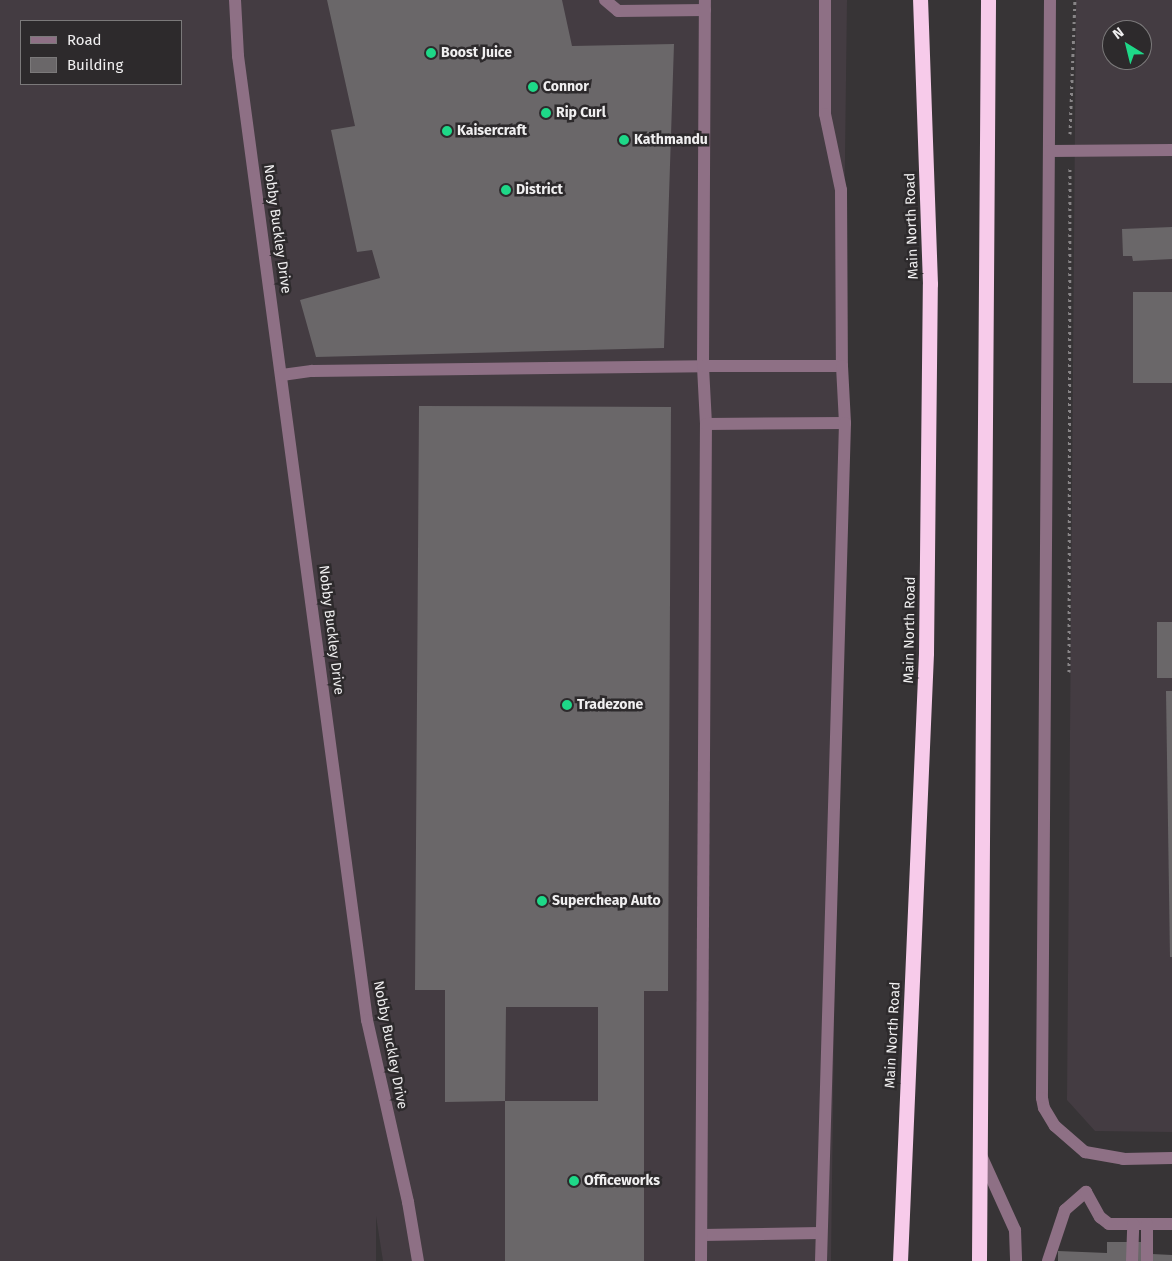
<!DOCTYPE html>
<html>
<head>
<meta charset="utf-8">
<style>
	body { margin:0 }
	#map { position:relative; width:1172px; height:1261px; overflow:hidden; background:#373436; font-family:"Fira Sans",sans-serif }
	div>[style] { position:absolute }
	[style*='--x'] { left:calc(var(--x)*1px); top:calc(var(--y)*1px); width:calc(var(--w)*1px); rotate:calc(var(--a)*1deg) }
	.built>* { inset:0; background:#443c42 }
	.building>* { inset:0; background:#6a6769; transform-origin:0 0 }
	.path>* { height:3px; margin-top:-1.5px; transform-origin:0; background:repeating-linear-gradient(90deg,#888587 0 2.5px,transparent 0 6.5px) }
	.minor>* { height:12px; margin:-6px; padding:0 6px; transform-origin:6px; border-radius:6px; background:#8e7085 }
	.highway>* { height:15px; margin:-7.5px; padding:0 7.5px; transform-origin:7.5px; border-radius:7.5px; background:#f7cbea }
	.dots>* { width:14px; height:14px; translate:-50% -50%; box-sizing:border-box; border:2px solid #2d2a2c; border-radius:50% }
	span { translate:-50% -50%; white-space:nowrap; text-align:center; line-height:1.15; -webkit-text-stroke:5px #2d2a2c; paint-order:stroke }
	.poi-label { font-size:14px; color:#f0eff0; font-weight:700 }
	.left { translate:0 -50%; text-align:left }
	.street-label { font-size:14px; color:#f0eff0 }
	.legend { position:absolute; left:20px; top:20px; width:162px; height:65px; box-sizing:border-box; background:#2d2a2c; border:1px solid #7b797a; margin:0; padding:6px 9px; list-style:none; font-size:15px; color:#f0eff0 }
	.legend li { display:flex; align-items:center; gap:10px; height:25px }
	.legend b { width:25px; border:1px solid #7b797a }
	.north { position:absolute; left:1102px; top:20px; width:50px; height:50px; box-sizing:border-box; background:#2d2a2c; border:1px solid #7b797a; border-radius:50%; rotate:324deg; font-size:14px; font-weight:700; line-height:20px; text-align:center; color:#f0eff0 }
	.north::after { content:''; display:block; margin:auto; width:18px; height:22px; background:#1ed888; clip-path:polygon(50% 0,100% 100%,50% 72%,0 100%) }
</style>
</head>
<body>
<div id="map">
	<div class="built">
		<div style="clip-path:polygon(evenodd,0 0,847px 0,831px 1261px,383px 1261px,376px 1216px,376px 1261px,0 1261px,0 0,21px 21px,181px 21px,181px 84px,21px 84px,21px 21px)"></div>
		<div style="clip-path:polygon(evenodd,1076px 0,1172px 0,1172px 1132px,1095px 1131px,1067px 1100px,1076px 0,1112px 30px,1142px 30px,1142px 60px,1112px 60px,1112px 30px)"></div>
	</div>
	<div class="building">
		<div style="clip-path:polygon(327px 0,562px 0,572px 46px,674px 44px,664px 348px,316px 357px,300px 300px,380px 278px,372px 250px,357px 252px,331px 130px,355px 126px)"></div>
		<div style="clip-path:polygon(1172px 227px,1172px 259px,1133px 261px,1132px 256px,1123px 256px,1122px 229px)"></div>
		<div style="left:1172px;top:292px;width:91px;height:39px;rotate:90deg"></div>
		<div style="clip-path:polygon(evenodd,419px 406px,671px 407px,668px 991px,644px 991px,644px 1261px,505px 1261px,505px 1101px,445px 1102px,445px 990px,415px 990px,419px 406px,506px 1007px,598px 1007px,598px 1101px,505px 1101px,506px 1007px)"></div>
		<div style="left:1172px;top:622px;width:56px;height:15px;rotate:90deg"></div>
		<div style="clip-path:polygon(1166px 691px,1172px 691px,1172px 957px,1170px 957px)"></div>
		<div style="clip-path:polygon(1107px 1242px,1153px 1242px,1152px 1254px,1172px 1255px,1172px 1261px,1058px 1261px,1058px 1251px,1107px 1253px)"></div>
	</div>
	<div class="path">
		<div style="--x:1070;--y:134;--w:134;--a:-87.9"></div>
		<div style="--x:1069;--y:672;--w:504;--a:-89.89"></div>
	</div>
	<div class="minor">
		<div style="--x:235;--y:0;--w:56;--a:86.9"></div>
		<div style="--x:238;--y:56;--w:973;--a:82.38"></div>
		<div style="--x:367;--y:1020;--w:187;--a:77.3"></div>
		<div style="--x:408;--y:1202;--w:60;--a:80.4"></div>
		<div style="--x:605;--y:0;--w:17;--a:40"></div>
		<div style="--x:618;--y:11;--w:87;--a:-0.7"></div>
		<div style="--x:825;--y:0;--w:114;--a:90"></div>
		<div style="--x:825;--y:114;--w:78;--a:78.1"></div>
		<div style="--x:841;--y:190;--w:176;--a:89.7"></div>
		<div style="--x:1050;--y:0;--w:1098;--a:90.42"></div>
		<div style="--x:1042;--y:1098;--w:10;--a:79"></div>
		<div style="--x:1044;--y:1108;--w:21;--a:59"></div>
		<div style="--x:1055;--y:1126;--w:40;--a:41"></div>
		<div style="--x:1085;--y:1152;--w:39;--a:10"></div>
		<div style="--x:1123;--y:1159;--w:49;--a:-1.2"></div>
		<div style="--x:1049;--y:151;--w:123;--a:-0.5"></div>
		<div style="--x:282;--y:375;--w:30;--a:-8"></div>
		<div style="--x:312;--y:371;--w:391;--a:-0.7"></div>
		<div style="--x:703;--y:366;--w:366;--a:-89.7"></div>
		<div style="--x:706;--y:424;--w:58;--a:-93"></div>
		<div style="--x:703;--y:366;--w:139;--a:0"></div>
		<div style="--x:842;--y:366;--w:57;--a:87"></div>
		<div style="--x:980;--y:1153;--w:85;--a:65.6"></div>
		<div style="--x:1015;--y:1230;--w:31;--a:88"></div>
		<div style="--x:702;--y:1235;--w:118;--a:-1"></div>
		<div style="--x:701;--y:1261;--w:837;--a:-89.66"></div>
		<div style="--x:706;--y:424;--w:139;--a:-0.4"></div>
		<div style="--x:845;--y:423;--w:838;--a:91.64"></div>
		<div style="--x:1048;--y:1261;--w:54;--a:-71.6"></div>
		<div style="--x:1065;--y:1210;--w:28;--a:-41"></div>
		<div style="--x:1086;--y:1192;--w:29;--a:61"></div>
		<div style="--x:1100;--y:1217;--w:11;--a:38"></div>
		<div style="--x:1109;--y:1224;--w:63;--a:0"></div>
		<div style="--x:1132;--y:1261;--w:37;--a:-88"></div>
		<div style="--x:1147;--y:1261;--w:37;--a:-90"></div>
	</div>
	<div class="highway">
		<div style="--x:900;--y:1261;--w:609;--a:-87.55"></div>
		<div style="--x:926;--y:653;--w:369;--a:-89.4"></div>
		<div style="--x:930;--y:284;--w:284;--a:-92"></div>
		<div style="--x:979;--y:1261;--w:1261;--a:-89.59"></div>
	</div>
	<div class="dots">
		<div style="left:431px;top:53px;background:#1ed888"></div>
		<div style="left:533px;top:87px;background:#1ed888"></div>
		<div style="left:546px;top:113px;background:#1ed888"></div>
		<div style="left:447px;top:131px;background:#1ed888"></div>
		<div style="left:624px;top:140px;background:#1ed888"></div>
		<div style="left:506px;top:190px;background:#1ed888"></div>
		<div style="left:567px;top:705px;background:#1ed888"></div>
		<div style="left:542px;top:901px;background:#1ed888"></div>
		<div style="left:574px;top:1181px;background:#1ed888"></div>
	</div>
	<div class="poi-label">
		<span class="left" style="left:441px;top:53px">Boost Juice</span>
		<span class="left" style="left:543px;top:87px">Connor</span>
		<span class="left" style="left:556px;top:113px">Rip Curl</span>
		<span class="left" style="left:457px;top:131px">Kaisercraft</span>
		<span class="left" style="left:634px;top:140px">Kathmandu</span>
		<span class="left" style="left:516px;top:190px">District</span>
		<span class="left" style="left:577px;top:705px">Tradezone</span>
		<span class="left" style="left:552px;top:901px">Supercheap Auto</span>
		<span class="left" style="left:584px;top:1181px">Officeworks</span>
	</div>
	<div class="street-label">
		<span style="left:912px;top:226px;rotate:-92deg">Main North Road</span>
		<span style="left:277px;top:229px;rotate:82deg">Nobby Buckley Drive</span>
		<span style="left:331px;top:630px;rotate:83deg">Nobby Buckley Drive</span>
		<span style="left:910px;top:630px;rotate:-89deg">Main North Road</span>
		<span style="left:893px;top:1035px;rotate:-87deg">Main North Road</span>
		<span style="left:390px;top:1045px;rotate:79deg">Nobby Buckley Drive</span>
	</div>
	<ul class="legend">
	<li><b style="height:6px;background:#8e7085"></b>Road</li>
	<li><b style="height:14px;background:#6a6769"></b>Building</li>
	</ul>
	<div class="north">N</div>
</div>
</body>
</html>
